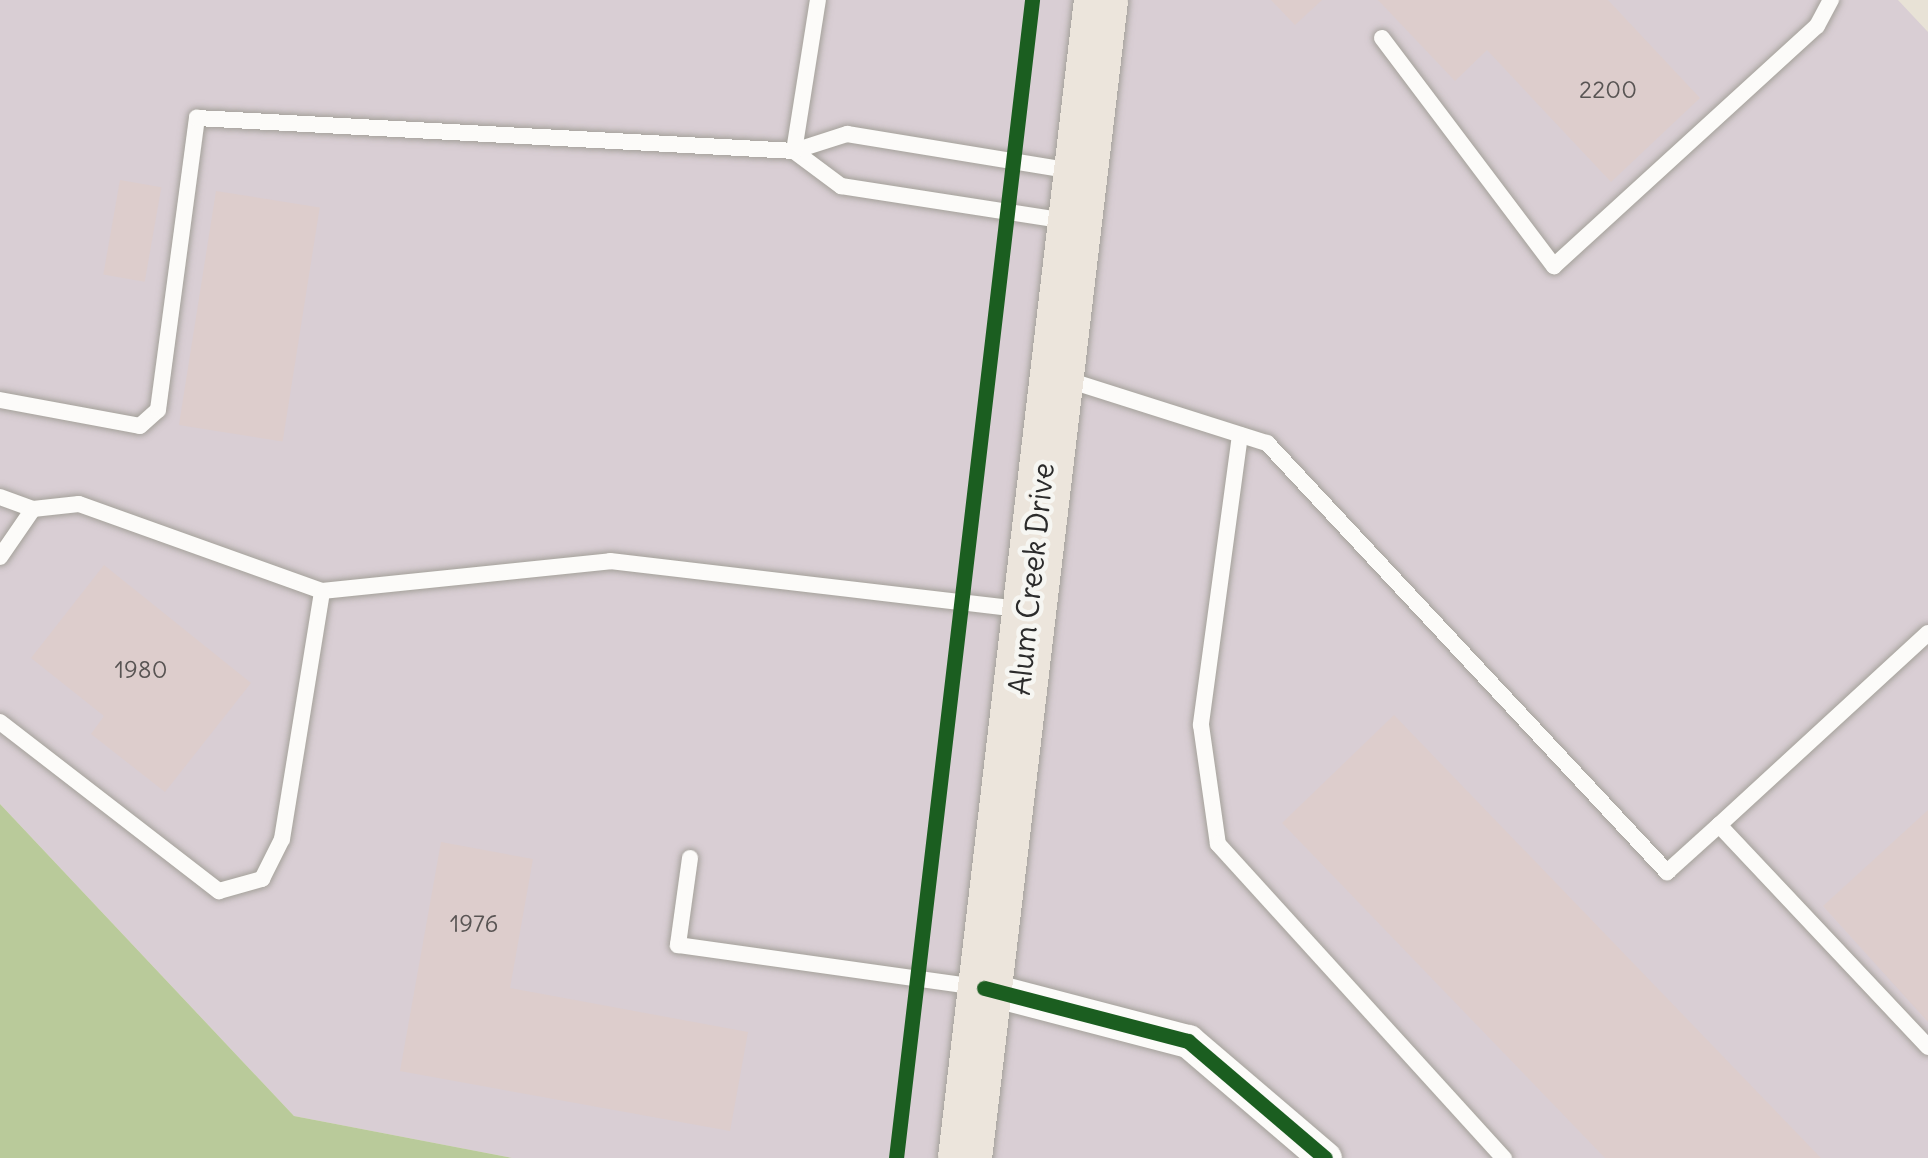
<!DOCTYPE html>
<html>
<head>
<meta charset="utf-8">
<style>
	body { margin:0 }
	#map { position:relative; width:1928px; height:1158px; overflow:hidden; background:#e8e2d6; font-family:Delius,sans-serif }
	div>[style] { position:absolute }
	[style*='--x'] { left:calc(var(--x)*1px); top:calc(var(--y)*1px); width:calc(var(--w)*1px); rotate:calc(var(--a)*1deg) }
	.industrial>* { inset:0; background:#d9ced4 }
	.forest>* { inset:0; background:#b9ca9a }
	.building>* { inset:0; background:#ddcdcc; transform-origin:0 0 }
	.roads { filter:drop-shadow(0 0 3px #a4a19a) drop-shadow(0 0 3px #a4a19a) }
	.service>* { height:16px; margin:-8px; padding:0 8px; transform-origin:8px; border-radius:8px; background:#fcfbf9 }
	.minor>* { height:33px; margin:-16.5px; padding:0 16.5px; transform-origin:16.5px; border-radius:16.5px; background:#fcfbf9 }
	.primary>* { height:54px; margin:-27px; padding:0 27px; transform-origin:27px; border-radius:27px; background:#ece5dc }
	.cycleway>* { height:15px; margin:-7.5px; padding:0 7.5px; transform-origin:7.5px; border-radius:7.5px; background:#1b5e20 }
	span { translate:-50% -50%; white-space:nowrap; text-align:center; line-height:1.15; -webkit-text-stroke:9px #f6f6f2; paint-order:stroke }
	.number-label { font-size:24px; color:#585453 }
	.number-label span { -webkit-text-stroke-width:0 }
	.street-label { font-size:30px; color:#2b2b2b }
</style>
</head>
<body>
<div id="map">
	<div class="industrial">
		<div style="clip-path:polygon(0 0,1898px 0,1928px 32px,1928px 1158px,512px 1158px,294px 1116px,0 804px)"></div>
	</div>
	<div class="forest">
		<div style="clip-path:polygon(0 804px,294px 1116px,512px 1158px,0 1158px)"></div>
	</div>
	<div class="building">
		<div style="clip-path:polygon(1271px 0,1322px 0,1295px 25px)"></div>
		<div style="clip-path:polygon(1378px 0,1608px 0,1700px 98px,1611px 182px,1487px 50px,1455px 81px)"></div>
		<div style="left:120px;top:180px;width:42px;height:96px;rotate:10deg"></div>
		<div style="left:216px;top:191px;width:105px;height:237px;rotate:9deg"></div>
		<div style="clip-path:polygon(104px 565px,251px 683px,165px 792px,91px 734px,104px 716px,31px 658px)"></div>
		<div style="clip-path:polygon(1394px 715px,1821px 1158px,1605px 1158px,1282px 823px)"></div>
		<div style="clip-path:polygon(1928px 810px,1928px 1022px,1823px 906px)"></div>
		<div style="clip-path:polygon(441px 842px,533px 859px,510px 988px,748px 1032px,730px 1131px,400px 1071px)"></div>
	</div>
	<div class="roads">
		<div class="service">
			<div style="--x:1382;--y:38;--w:286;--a:53"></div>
			<div style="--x:1554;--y:266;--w:356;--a:-42.4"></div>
			<div style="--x:1817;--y:26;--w:30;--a:-62"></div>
			<div style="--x:794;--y:151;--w:59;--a:36.7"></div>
			<div style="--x:841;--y:186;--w:229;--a:8.8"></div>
			<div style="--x:794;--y:151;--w:56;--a:-17.8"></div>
			<div style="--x:847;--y:134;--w:228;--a:9.3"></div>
			<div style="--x:1065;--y:379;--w:212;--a:17.6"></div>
			<div style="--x:1267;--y:443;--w:587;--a:47"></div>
			<div style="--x:1667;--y:872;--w:70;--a:-42.1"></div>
			<div style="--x:0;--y:400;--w:142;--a:10.5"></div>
			<div style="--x:140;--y:426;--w:24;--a:-42"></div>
			<div style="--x:158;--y:410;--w:295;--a:-82.4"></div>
			<div style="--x:197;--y:118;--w:598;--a:3.16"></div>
			<div style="--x:794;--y:151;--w:153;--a:-81"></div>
			<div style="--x:1240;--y:435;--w:293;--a:97.7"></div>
			<div style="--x:1201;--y:725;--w:120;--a:81.9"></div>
			<div style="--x:1218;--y:844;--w:425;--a:47.7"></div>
			<div style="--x:0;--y:497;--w:35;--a:20"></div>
			<div style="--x:33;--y:509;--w:46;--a:-6.2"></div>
			<div style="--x:79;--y:504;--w:258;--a:19.7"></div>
			<div style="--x:322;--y:591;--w:290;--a:-5.9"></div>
			<div style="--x:610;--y:561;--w:414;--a:6.7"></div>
			<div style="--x:0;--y:557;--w:58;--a:-55.5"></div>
			<div style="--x:1928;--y:633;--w:284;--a:137.4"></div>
			<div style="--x:1719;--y:825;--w:305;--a:46.7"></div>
			<div style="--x:0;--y:722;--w:277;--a:37.7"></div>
			<div style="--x:219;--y:891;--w:45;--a:-15.6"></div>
			<div style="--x:262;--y:879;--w:45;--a:-63.4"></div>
			<div style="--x:282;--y:839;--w:251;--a:-80.8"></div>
			<div style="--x:690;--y:858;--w:88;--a:97.9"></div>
			<div style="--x:678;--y:945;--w:302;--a:8"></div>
		</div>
		<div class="minor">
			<div style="--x:984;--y:988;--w:211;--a:14.6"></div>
			<div style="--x:1188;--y:1041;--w:180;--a:40.5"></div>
		</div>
		<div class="primary">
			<div style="--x:965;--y:1158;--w:1166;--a:-83.3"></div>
		</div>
	</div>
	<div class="cycleway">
		<div style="--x:984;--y:988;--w:211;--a:14.6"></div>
		<div style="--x:1188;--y:1041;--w:180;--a:40.5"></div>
		<div style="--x:896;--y:1158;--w:1166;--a:-83.3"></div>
	</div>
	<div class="number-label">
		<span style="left:1608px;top:90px">2200</span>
		<span style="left:141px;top:670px">1980</span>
		<span style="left:474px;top:924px">1976</span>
	</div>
	<div class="street-label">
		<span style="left:1031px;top:579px;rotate:-84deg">Alum Creek Drive</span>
	</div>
</div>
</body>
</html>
